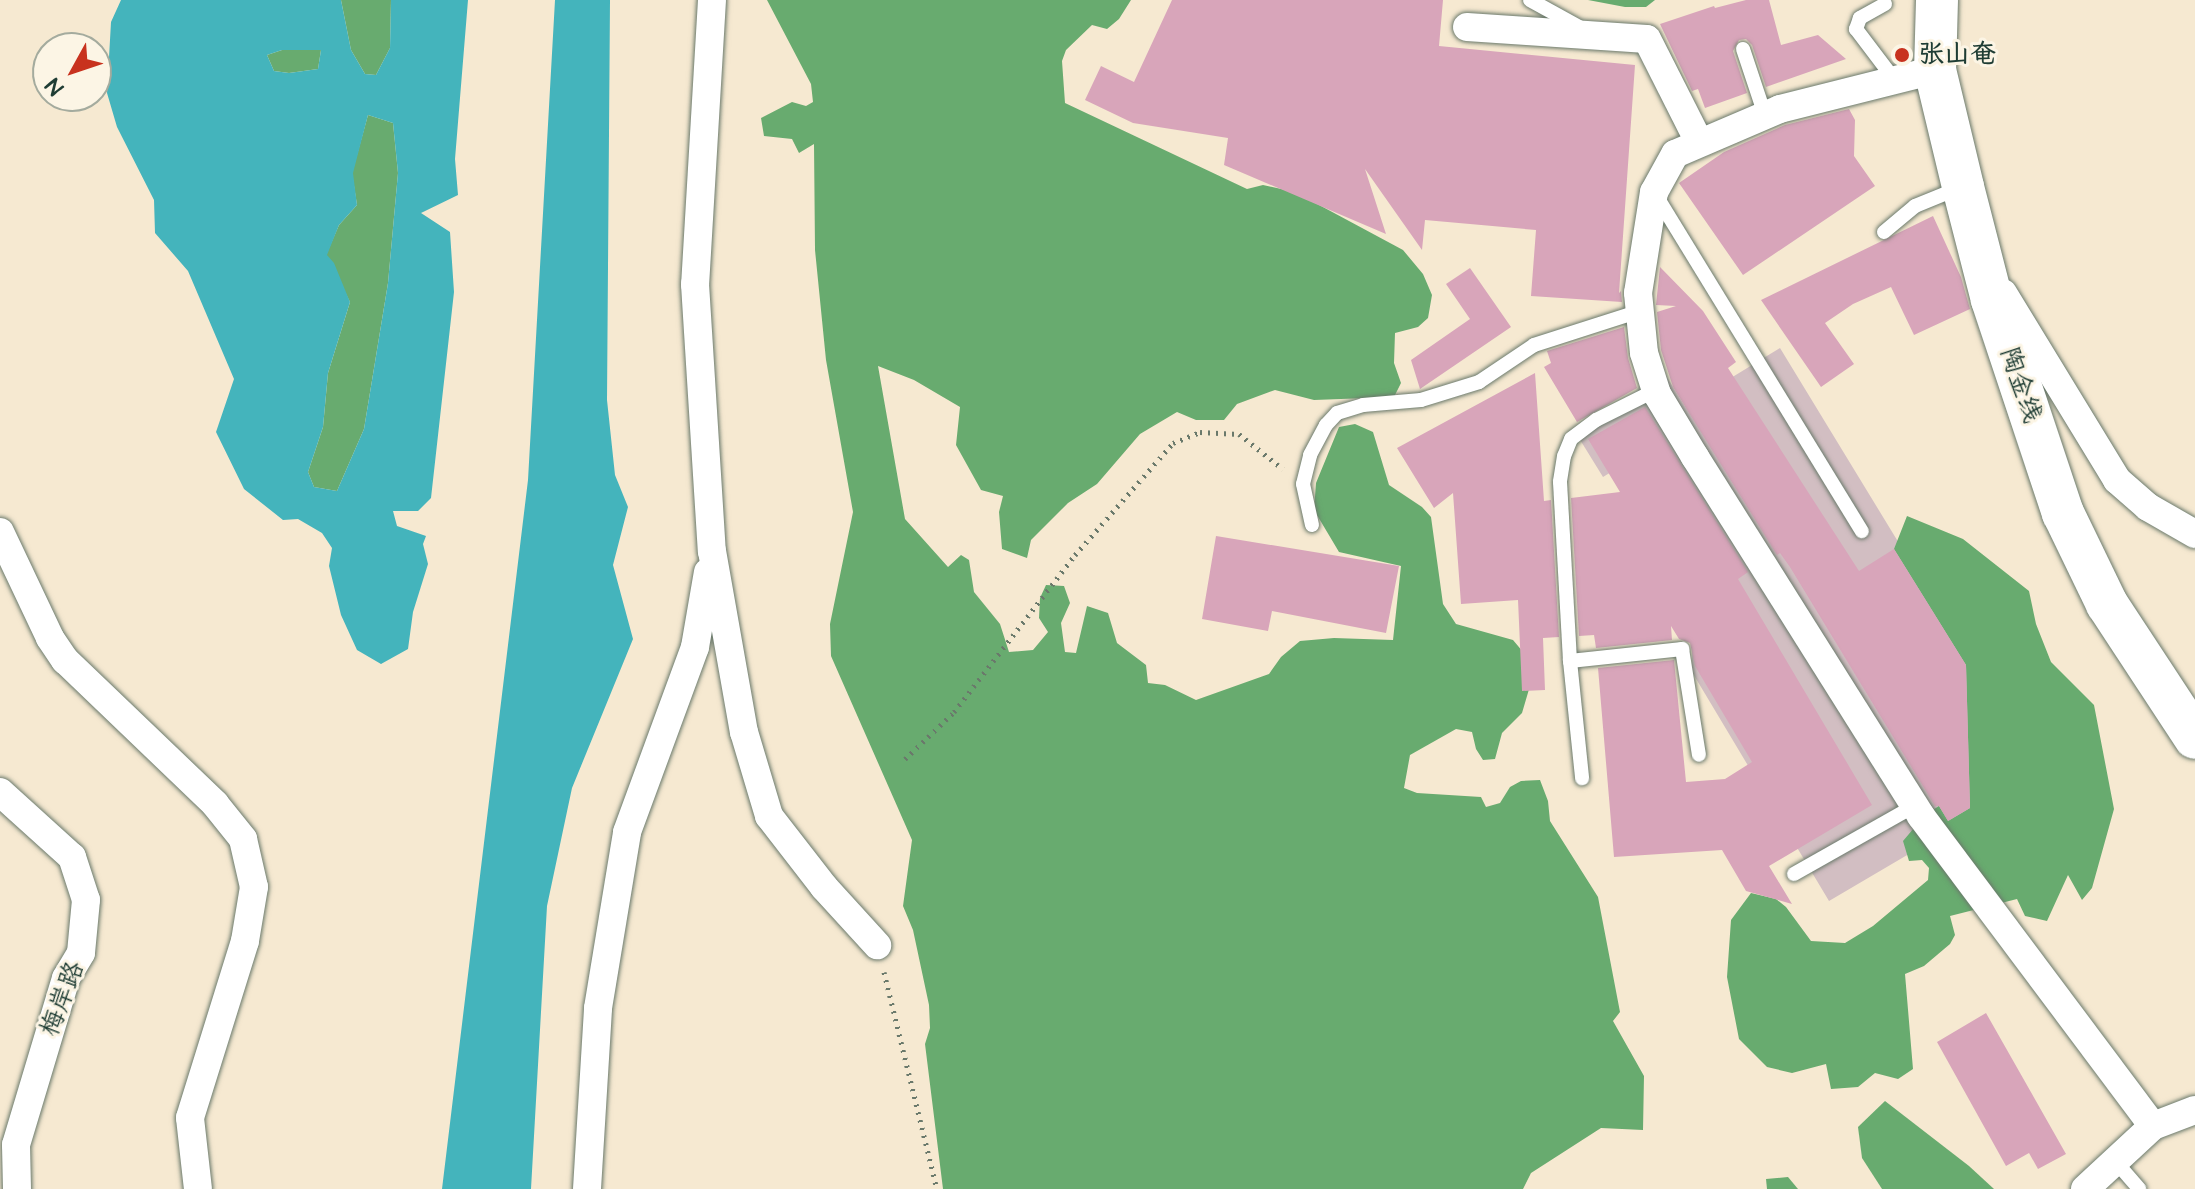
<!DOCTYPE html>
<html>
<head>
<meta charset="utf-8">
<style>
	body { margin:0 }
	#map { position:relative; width:2195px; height:1189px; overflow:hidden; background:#f6e9d1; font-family:"Architects Daughter","LXGW WenKai TC",sans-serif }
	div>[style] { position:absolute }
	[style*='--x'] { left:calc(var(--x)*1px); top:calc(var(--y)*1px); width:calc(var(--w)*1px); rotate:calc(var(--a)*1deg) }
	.industrial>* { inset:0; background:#d2bec2 }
	.forest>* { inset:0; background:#68ab6f }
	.water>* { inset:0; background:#44b4bc }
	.building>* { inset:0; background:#d8a5ba }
	.path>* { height:5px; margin-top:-2.5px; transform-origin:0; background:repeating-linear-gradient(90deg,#6a796b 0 2px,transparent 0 8px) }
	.roads { filter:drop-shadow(0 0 2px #6a796b) drop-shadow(0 0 2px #6a796b) }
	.lane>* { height:14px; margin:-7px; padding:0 7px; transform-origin:7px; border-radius:7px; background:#fff }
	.street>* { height:28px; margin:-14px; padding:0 14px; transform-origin:14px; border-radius:14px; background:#fff }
	.secondary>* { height:42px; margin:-21px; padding:0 21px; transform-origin:21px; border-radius:21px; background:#fff }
	.dots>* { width:22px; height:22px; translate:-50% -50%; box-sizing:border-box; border:4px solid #fcf5e5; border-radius:50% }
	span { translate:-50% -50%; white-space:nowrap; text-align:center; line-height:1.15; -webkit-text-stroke:6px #fcf5e5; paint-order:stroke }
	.poi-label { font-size:26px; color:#1f3d34; font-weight:700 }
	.left { translate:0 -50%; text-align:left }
	.street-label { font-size:26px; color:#1f3d34 }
	.north { position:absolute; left:32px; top:32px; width:80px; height:80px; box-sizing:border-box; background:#fcf5e5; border:2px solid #a4ab9e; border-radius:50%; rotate:230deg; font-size:22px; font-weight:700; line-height:32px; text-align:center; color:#1f3d34 }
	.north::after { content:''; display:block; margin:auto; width:28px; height:36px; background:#c8321e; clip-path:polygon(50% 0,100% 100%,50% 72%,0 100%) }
</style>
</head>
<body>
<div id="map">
	<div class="industrial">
		<div style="clip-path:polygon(1780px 348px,1972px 663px,1982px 811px,1829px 901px,1692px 672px,1692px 606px,1616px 469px,1603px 477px,1574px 430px,1665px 374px,1685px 406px)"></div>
	</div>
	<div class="forest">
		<div style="clip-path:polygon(341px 0,391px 0,390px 48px,376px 75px,365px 74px,351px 50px)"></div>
		<div style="clip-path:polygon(767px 0,1131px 0,1119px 19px,1107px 29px,1092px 25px,1066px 50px,1062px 61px,1065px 103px,1247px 189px,1263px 185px,1295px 192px,1403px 250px,1423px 274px,1432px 295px,1428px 318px,1418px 327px,1395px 333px,1394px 363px,1401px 383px,1394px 397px,1314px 400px,1275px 390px,1237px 404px,1224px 420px,1196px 420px,1177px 412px,1140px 434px,1097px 484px,1068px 503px,1031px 540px,1027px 558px,1002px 549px,999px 512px,1003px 496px,981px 490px,956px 445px,960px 407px,914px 380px,878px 366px,905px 519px,948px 567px,961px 555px,969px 560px,974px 592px,1000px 624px,1009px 652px,1033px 650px,1048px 632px,1039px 618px,1040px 598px,1046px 585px,1064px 586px,1070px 603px,1061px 623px,1065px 652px,1076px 653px,1087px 606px,1108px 613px,1117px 643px,1146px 665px,1148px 683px,1165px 685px,1196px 700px,1269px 674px,1281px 657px,1300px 641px,1334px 638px,1393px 640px,1401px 566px,1339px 552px,1314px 510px,1316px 483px,1339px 427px,1355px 424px,1373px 432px,1389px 485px,1422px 507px,1431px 517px,1443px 604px,1456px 624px,1513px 640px,1528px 658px,1532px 679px,1522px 713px,1502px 733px,1495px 759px,1483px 760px,1476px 749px,1472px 732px,1456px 729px,1410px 755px,1404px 788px,1417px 793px,1481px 797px,1486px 807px,1500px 803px,1510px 787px,1521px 781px,1540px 780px,1548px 801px,1550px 821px,1598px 897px,1620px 1012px,1613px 1021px,1644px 1076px,1643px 1130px,1601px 1128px,1531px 1173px,1523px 1189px,943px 1189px,925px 1044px,930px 1028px,929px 1005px,913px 930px,903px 906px,912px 840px,831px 656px,830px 624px,853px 512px,826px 360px,815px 250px,814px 144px,799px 153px,792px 139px,764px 136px,761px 118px,792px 102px,806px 106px,813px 102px,811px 84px)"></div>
		<div style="clip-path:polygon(1588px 0,1655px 0,1646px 7px,1625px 7px)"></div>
		<div style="clip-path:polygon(282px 50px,321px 50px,318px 69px,289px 73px,274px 71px,267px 55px)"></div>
		<div style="clip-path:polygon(368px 115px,393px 123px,398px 173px,388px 283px,364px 429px,337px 491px,314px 487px,308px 472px,323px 427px,328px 373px,350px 302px,326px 255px,339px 225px,357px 205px,352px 173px)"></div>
		<div style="clip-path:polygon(1907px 516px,1963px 539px,2029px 591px,2036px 624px,2051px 662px,2094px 705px,2114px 809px,2092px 888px,2082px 900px,2068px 875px,2047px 921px,2025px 916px,2017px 899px,1950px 916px,1955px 935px,1950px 944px,1924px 966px,1905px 974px,1913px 1069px,1898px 1079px,1875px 1073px,1858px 1087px,1831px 1089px,1826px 1064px,1792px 1073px,1767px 1067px,1739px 1039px,1727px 977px,1731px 920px,1751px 893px,1776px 899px,1786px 907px,1811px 941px,1845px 943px,1873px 926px,1928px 880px,1929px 868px,1922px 860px,1909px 861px,1903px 841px,1925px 815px,1939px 806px,1948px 821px,1970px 808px,1966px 665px,1894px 549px)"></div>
		<div style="clip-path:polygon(1885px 1101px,1969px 1166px,1994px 1189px,1882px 1189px,1862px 1158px,1858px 1127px)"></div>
		<div style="clip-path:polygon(1788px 1177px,1798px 1189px,1767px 1189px,1766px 1179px)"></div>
	</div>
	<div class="water">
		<div style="clip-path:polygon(evenodd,121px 0,341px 0,351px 50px,365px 74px,376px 75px,390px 48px,391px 0,468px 0,455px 159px,458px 195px,421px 213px,450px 232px,454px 292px,431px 498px,418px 511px,393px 511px,397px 526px,426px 536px,423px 544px,428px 564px,413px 612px,408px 649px,381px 664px,357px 650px,341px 615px,329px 566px,332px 548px,322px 533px,298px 519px,283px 520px,244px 489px,216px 432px,234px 379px,188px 271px,155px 233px,154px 200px,117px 127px,107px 93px,111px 22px,121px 0,282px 50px,321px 50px,318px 69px,289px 73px,274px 71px,267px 55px,282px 50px,121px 0,368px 115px,393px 123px,398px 173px,388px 283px,364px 429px,337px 491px,314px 487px,308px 472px,323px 427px,328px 373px,350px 302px,334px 263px,327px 255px,339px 225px,357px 205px,353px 173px,368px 115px)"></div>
		<div style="clip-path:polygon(555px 0,610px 0,607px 400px,615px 475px,628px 507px,613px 565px,633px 639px,572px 788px,547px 906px,531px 1189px,442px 1189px,528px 480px)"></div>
	</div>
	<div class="building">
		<div style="clip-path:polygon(1172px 0,1443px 0,1439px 46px,1635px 65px,1619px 293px,1621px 291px,1622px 302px,1531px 296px,1536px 230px,1425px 220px,1422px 250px,1365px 169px,1386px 234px,1224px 165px,1228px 138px,1133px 123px,1085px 100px,1101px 66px,1134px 82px)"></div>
		<div style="clip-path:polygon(1746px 0,1769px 0,1781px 45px,1818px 35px,1846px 59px,1766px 87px,1752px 45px,1746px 39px,1739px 40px,1733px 51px,1747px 93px,1705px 108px,1698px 89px,1692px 91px,1660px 24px,1714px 6px,1715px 8px)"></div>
		<div style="clip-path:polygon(1849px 109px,1855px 120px,1854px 156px,1875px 186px,1743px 275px,1679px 183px,1724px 152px,1785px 125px)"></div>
		<div style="clip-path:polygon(1933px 216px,1961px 277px,1970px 309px,1914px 335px,1891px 287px,1853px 304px,1825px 323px,1854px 364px,1821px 387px,1761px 300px)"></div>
		<div style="clip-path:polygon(1660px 267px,1703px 311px,1736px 362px,1728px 368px,1859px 571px,1894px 549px,1966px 665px,1970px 808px,1948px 821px,1939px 806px,1935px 806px,1790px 567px,1780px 553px,1777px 555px,1673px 387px,1661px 350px,1657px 312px,1676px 306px,1656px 305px)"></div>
		<div style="clip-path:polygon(1470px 268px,1511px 327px,1420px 389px,1411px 360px,1470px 319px,1446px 284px)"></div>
		<div style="clip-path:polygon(1624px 327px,1628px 358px,1637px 388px,1577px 422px,1544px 367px,1551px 363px,1547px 351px)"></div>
		<div style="clip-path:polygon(1535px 373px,1544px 501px,1551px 500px,1559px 637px,1543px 638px,1545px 690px,1522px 691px,1518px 600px,1461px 604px,1453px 493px,1434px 508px,1397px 448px)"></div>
		<div style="clip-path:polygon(1645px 407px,1748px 572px,1738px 579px,1872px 805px,1769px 866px,1792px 904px,1746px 891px,1722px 850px,1614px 857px,1598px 668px,1674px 660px,1686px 782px,1725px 779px,1752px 762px,1695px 666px,1690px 643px,1679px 639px,1671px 626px,1672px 640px,1596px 648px,1594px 635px,1579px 636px,1571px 498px,1620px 492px,1588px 439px)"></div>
		<div style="clip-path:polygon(1216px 536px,1399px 566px,1386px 633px,1272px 611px,1268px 631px,1202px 619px)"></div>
		<div style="clip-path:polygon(1986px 1013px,2066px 1154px,2038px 1169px,2029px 1153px,2006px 1166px,1937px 1042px)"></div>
	</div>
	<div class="path">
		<div style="--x:905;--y:759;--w:68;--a:-43.8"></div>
		<div style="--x:954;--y:712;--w:198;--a:-52.4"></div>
		<div style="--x:1075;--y:555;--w:149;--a:-48.8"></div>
		<div style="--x:1173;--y:443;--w:29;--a:-22"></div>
		<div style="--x:1200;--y:432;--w:39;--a:3"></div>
		<div style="--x:1239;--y:434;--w:56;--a:38.5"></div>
		<div style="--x:884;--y:972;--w:223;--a:76.3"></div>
	</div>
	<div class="roads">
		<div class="lane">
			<div style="--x:1530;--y:0;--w:60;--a:28.7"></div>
			<div style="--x:1885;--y:4;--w:29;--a:151"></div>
			<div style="--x:1860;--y:18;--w:12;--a:110"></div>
			<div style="--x:1856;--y:29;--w:63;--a:52.8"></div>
			<div style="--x:1743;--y:49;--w:70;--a:71.6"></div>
			<div style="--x:1657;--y:197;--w:392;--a:58.5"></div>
			<div style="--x:1884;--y:232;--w:40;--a:-40"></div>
			<div style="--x:1915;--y:206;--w:48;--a:-22.2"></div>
			<div style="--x:1656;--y:390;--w:67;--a:153.4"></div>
			<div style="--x:1596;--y:420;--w:31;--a:143"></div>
			<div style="--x:1571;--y:439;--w:18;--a:112"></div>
			<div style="--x:1564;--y:456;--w:26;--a:99"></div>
			<div style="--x:1560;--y:482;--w:179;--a:86.8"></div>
			<div style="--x:1570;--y:661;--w:113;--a:-6.1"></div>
			<div style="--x:1682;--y:649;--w:107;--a:80.9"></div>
			<div style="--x:1312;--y:525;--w:42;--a:-102.4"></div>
			<div style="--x:1303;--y:484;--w:30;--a:-76"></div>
			<div style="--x:1310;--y:455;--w:34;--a:-62"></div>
			<div style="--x:1326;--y:425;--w:16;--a:-47"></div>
			<div style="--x:1337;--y:413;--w:27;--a:-17"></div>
			<div style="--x:1363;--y:405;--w:58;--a:-4.9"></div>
			<div style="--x:1421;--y:400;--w:61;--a:-17.2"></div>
			<div style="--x:1479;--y:382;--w:66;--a:-33.9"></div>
			<div style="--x:1534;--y:345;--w:111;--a:-17.8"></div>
			<div style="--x:1570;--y:661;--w:118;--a:84.1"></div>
			<div style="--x:1794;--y:874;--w:138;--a:-29.5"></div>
			<div style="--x:2115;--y:1161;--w:37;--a:49"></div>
		</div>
		<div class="street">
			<div style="--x:712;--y:0;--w:285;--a:93.4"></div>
			<div style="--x:695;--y:284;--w:268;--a:86.4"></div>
			<div style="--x:712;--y:551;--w:184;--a:80"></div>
			<div style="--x:744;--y:732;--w:88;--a:73.4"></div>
			<div style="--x:769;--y:816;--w:90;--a:52.2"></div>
			<div style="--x:824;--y:887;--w:79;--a:47.6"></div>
			<div style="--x:1467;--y:27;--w:180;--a:3.8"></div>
			<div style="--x:1647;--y:39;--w:115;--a:63.2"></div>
			<div style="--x:1935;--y:70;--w:160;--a:165.9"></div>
			<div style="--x:1780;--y:109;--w:114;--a:156.8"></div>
			<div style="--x:1675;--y:154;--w:43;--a:118.9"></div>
			<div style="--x:1654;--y:192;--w:102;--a:99"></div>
			<div style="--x:1638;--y:293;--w:60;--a:84.3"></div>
			<div style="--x:1644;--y:353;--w:43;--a:72.4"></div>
			<div style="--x:1657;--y:394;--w:74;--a:58.9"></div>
			<div style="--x:1695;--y:457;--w:424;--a:57.8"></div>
			<div style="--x:1921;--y:816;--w:387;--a:53.2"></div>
			<div style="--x:2153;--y:1126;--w:45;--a:-20.9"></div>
			<div style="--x:2003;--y:293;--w:219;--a:58.6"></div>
			<div style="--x:2117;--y:480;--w:41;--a:41.1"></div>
			<div style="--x:2148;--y:507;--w:54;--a:29.9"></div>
			<div style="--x:0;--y:532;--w:117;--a:64.7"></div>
			<div style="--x:50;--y:638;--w:27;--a:56"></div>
			<div style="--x:65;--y:660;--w:208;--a:43.8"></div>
			<div style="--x:215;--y:804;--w:45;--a:51.3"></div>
			<div style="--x:243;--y:839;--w:49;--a:77.1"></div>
			<div style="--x:254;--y:887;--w:55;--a:99.5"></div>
			<div style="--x:245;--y:941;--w:185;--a:107.3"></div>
			<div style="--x:190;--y:1118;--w:71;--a:83.6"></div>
			<div style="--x:0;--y:792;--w:97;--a:42.1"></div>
			<div style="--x:72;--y:857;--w:45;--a:72"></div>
			<div style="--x:86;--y:900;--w:53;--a:95.4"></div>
			<div style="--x:81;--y:953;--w:29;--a:121"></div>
			<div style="--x:66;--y:978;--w:174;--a:106.7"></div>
			<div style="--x:16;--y:1145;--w:44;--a:88.7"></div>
			<div style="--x:587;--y:1189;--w:181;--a:-86.5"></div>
			<div style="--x:598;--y:1008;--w:178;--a:-80.6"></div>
			<div style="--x:627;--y:832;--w:197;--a:-69.8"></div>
			<div style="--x:695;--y:647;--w:76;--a:-80.2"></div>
			<div style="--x:2085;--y:1189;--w:93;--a:-42.8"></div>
		</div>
		<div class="secondary">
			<div style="--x:1937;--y:0;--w:70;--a:91.6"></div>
			<div style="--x:1935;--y:70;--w:120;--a:76.5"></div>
			<div style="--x:1963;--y:187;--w:117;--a:75.6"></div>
			<div style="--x:1992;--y:300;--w:225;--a:71.6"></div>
			<div style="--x:2063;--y:513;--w:101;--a:64.2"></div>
			<div style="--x:2107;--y:604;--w:160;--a:56.7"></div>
		</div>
	</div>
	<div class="dots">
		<div style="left:1902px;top:55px;background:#c8321e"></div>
	</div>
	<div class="poi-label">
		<span class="left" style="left:1918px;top:55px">张山奄</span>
	</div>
	<div class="street-label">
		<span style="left:2020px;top:385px;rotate:71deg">陶金线</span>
		<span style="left:63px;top:999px;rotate:-69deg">梅岸路</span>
	</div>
	<div class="north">N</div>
</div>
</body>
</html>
